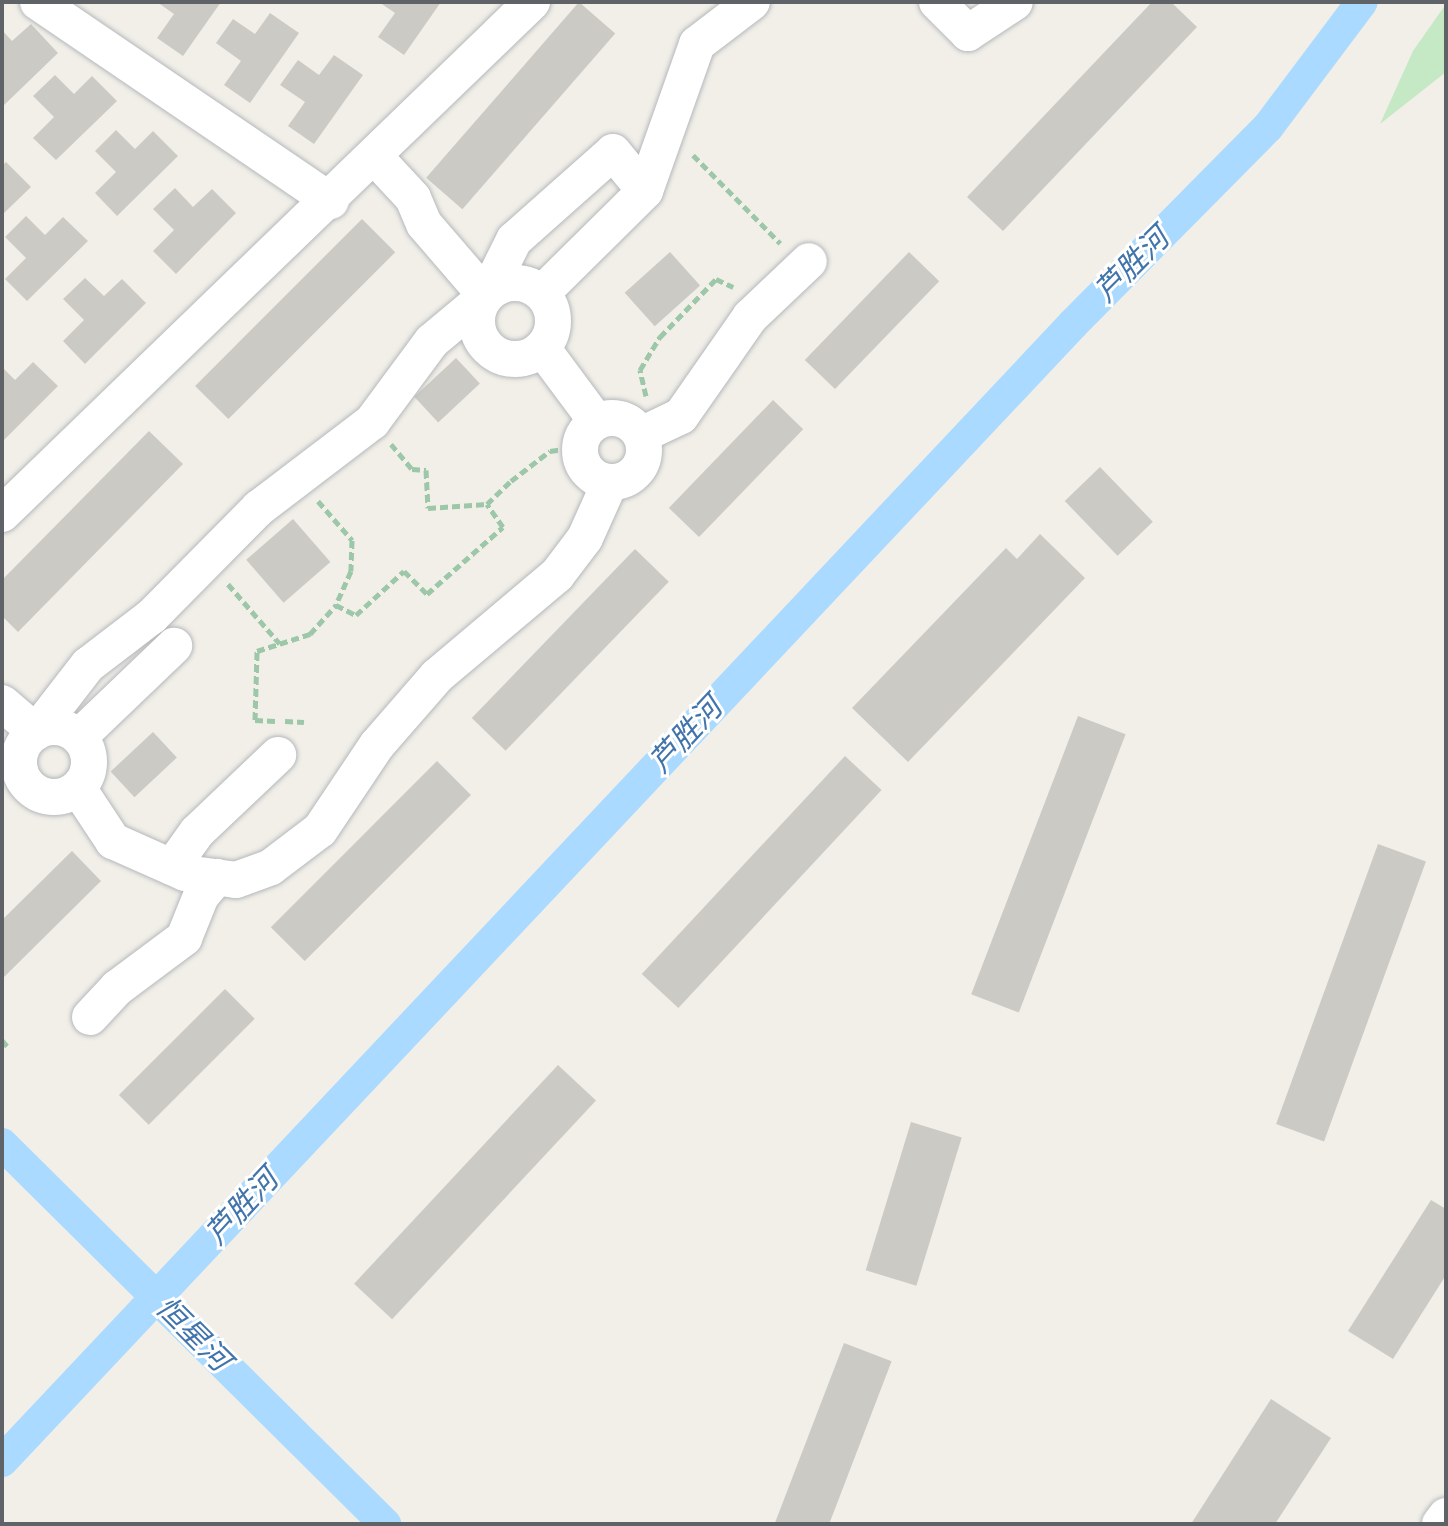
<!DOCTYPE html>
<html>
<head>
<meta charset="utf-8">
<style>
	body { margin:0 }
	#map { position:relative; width:1448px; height:1526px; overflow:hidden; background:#f1efe8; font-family:Figtree,"Noto Sans SC",sans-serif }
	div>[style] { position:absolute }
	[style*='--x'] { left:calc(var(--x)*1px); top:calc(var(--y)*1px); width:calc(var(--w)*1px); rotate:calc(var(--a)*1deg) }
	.green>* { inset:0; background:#c5e8c5 }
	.canal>* { height:32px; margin:-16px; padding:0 16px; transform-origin:16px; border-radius:16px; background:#aadaff }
	.building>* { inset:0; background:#cccac5; transform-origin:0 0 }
	.path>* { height:5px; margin-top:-2.5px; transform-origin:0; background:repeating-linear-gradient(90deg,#9cc7a9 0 8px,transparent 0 12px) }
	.roads { filter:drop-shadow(0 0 2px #b5b8bc) drop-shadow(0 0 2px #b5b8bc) }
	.minor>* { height:36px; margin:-18px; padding:0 18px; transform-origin:18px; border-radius:18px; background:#fff }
	.minor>.ring { margin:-18px; padding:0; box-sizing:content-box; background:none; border:36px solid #fff; border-radius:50% }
	span { translate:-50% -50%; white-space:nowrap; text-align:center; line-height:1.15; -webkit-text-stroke:6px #fff; paint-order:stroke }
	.water-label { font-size:30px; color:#4174aa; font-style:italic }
	.frame { position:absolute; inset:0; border:4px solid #5f6368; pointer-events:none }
</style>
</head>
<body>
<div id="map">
	<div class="green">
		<div style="clip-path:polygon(1446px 4px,1446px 72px,1380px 124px,1413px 51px)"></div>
	</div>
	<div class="canal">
		<div style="--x:2;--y:1144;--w:540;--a:44.77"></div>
		<div style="--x:2;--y:1461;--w:1562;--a:-46.71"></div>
		<div style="--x:1073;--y:324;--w:277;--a:-45.3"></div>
		<div style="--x:1268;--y:127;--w:156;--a:-53.1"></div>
	</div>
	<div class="building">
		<div style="clip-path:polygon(157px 2px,221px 2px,183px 56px,157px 38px,174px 14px)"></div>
		<div style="clip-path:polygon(379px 2px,441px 2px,404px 55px,378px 37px,395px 13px)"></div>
		<div style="left:579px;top:2px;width:48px;height:233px;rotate:41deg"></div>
		<div style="clip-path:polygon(1152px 2px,1171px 2px,1197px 27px,1003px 231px,967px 197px)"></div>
		<div style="clip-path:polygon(270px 13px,299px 33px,250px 103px,224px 85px,241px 61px,216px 43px,233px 19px,255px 34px)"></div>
		<div style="clip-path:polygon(31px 24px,58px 53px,2px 107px,2px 30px,12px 41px)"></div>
		<div style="clip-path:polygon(334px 55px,363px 75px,314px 144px,288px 126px,305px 102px,280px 85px,298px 60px,319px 75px)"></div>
		<div style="clip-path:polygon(55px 75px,74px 94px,92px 76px,117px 101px,56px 160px,33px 138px,54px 117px,33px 96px)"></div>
		<div style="clip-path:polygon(116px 130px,135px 149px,153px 131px,178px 156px,117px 216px,95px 193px,116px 172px,95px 151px)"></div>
		<div style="clip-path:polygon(6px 162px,31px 187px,2px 215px,2px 166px)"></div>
		<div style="clip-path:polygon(175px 188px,193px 207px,212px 189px,236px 213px,176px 274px,153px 251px,174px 230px,153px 209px)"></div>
		<div style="clip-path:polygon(26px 216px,45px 235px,63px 217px,88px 241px,27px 301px,5px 279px,26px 258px,5px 237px)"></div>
		<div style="left:362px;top:219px;width:47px;height:236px;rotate:45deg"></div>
		<div style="left:670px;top:252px;width:45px;height:61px;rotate:48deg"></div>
		<div style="left:909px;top:252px;width:42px;height:150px;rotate:44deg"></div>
		<div style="clip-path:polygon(85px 278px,104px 296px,122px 279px,146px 303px,85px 364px,63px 341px,84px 320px,63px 299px)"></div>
		<div style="left:456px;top:358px;width:35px;height:57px;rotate:47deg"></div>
		<div style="clip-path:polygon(33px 362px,58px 386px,2px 442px,2px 367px,15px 380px)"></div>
		<div style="left:773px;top:400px;width:42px;height:150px;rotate:44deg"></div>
		<div style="clip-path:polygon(149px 431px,183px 464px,18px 632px,2px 616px,2px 580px)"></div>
		<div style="left:1100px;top:467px;width:76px;height:49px;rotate:46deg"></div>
		<div style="left:293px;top:519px;width:57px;height:62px;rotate:49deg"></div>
		<div style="clip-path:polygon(1040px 534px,1085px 578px,908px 762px,852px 708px,1006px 548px,1017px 559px)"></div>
		<div style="left:635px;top:549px;width:47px;height:235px;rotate:44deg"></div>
		<div style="left:1078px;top:716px;width:51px;height:298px;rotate:21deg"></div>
		<div style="left:153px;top:732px;width:35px;height:58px;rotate:47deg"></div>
		<div style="left:845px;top:756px;width:50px;height:298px;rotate:43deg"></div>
		<div style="left:437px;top:761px;width:48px;height:235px;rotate:45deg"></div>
		<div style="left:1378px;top:844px;width:51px;height:298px;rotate:20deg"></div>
		<div style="clip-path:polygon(72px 851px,101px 881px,2px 979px,2px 920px)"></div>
		<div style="left:225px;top:989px;width:42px;height:150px;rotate:45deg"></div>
		<div style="left:558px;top:1065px;width:52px;height:299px;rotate:43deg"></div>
		<div style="left:911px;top:1122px;width:53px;height:155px;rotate:17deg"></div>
		<div style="clip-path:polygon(1431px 1200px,1446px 1209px,1446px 1275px,1393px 1359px,1348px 1331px)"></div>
		<div style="left:844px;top:1343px;width:51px;height:193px;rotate:21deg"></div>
		<div style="clip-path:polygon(1271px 1399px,1331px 1438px,1275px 1524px,1191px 1524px)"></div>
	</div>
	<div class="path">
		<div style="--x:693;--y:155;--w:124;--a:45.3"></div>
		<div style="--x:646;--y:396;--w:27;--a:-103"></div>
		<div style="--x:640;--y:370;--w:39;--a:-59"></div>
		<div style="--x:660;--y:337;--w:81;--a:-46"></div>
		<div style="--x:716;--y:279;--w:19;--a:25"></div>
		<div style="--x:391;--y:444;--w:33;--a:50"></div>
		<div style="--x:412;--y:469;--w:14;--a:4"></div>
		<div style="--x:426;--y:470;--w:38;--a:87"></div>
		<div style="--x:428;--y:508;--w:59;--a:-3.9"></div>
		<div style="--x:318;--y:501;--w:52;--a:48.9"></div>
		<div style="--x:352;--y:540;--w:31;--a:92"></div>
		<div style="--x:351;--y:571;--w:37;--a:114"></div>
		<div style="--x:228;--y:584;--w:79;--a:49.1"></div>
		<div style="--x:275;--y:721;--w:20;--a:-177"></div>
		<div style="--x:255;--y:720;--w:69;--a:-88.3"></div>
		<div style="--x:257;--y:651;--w:56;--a:-17.8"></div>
		<div style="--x:310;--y:634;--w:39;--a:-48"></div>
		<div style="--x:336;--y:605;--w:22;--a:27"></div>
		<div style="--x:356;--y:615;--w:65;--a:-42.5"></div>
		<div style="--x:404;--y:571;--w:33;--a:45"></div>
		<div style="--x:427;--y:594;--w:101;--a:-41.4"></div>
		<div style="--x:503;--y:527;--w:28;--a:-125"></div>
		<div style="--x:487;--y:504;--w:33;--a:-44"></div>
		<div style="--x:511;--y:481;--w:49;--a:-37.6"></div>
		<div style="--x:550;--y:451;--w:29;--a:-8"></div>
		<div style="--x:285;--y:721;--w:19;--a:3"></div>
		<div style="--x:2;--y:1040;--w:8;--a:50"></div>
	</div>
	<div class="roads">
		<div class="minor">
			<div style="--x:38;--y:2;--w:354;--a:34.2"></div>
			<div style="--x:937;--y:2;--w:44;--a:45"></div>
			<div style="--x:968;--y:33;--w:56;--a:-33.4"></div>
			<div class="ring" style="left:477px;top:283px;width:40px;height:40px"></div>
			<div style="--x:542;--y:293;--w:145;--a:-44.7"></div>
			<div style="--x:486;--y:296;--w:63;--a:-63.4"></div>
			<div style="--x:514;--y:240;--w:132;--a:-41.6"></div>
			<div style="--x:613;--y:152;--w:50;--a:50.6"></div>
			<div style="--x:645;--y:191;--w:156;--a:-70.5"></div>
			<div style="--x:697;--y:44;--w:69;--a:-37.4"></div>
			<div style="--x:542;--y:348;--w:92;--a:53.4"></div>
			<div class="ring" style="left:580px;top:418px;width:28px;height:28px"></div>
			<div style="--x:641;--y:435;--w:44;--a:-25.4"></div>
			<div style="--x:681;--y:416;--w:121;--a:-55.1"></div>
			<div style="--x:750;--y:317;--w:81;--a:-43.5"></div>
			<div style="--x:2;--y:514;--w:737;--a:-44.01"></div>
			<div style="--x:2;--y:703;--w:45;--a:40.5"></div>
			<div style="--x:36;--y:732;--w:85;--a:-52.2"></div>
			<div style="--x:88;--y:665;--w:81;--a:-37.4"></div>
			<div style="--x:152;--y:616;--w:152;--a:-45.3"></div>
			<div style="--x:259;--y:508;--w:142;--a:-37.3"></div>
			<div style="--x:372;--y:422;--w:101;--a:-53.5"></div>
			<div style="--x:432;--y:341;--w:70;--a:-39.8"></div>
			<div style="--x:486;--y:296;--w:95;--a:-130.7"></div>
			<div style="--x:424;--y:224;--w:28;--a:-113"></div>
			<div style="--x:413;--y:198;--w:56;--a:-132.8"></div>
			<div class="ring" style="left:19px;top:727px;width:34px;height:34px"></div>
			<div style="--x:79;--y:737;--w:132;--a:-43.8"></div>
			<div style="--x:78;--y:788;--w:64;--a:56.6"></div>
			<div style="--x:113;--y:841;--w:79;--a:24"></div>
			<div style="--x:185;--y:873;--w:51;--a:7.8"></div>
			<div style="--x:236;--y:880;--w:37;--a:-20"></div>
			<div style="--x:271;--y:867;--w:61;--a:-37.1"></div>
			<div style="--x:320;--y:830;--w:102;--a:-56.2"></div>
			<div style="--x:377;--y:745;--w:91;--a:-49"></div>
			<div style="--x:437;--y:676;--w:157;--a:-40.1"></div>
			<div style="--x:557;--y:575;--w:46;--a:-52.9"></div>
			<div style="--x:585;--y:538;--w:61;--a:-65.9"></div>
			<div style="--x:172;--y:867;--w:43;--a:-54.5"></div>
			<div style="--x:197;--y:832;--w:112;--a:-43.5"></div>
			<div style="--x:90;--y:1017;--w:40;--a:-47"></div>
			<div style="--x:117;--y:988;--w:84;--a:-36.7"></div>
			<div style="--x:184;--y:938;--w:45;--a:-68"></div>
			<div style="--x:201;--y:896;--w:25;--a:-50"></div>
			<div style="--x:1440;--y:1524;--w:10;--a:-53"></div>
		</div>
	</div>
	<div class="water-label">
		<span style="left:1132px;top:265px;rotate:-45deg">芦胜河</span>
		<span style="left:686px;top:735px;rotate:-47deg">芦胜河</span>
		<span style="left:242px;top:1207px;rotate:-47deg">芦胜河</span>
		<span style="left:193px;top:1334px;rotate:45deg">恒星河</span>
	</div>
	<div class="frame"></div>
</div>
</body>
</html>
